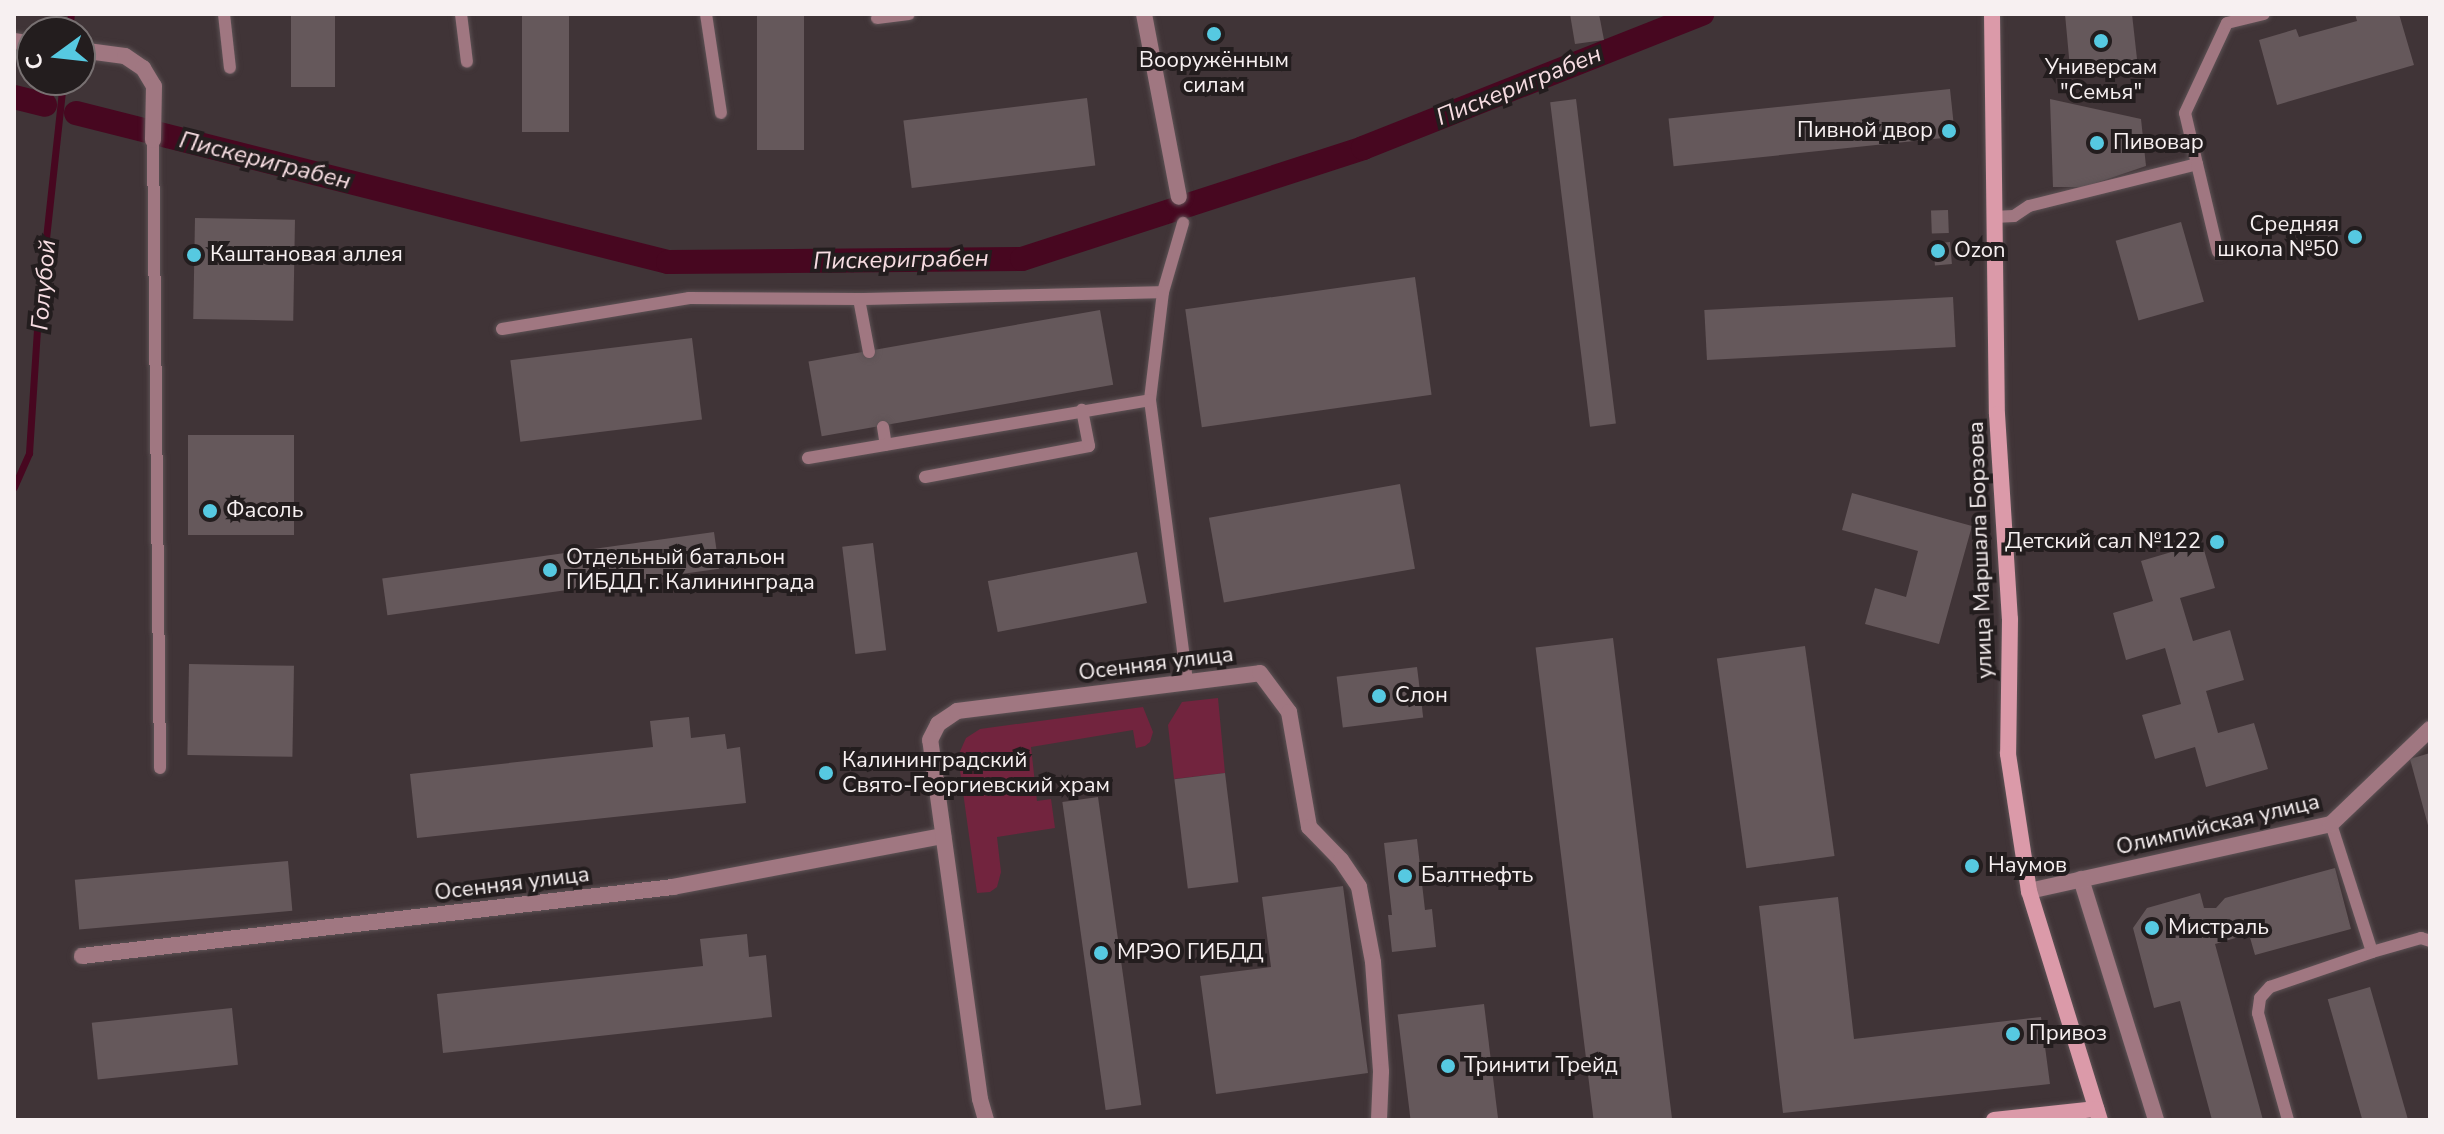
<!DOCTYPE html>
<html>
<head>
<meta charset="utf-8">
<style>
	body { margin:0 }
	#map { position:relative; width:2444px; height:1134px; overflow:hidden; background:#403437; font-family:"Nunito Sans",sans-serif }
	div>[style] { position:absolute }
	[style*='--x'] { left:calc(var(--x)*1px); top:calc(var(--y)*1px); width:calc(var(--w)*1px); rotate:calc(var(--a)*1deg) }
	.green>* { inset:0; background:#72243e }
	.stream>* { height:7px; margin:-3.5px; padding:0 3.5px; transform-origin:3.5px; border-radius:3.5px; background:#470720 }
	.canal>* { height:24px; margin:-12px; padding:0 12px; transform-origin:12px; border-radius:12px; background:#470720 }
	.building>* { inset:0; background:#65585b; transform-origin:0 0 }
	.roads { filter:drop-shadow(0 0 2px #5d5255) drop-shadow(0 0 2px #5d5255) }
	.lane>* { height:12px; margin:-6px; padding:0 6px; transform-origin:6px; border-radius:6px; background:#a07781 }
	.street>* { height:16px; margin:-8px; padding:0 8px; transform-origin:8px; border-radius:8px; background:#a07781 }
	.secondary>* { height:16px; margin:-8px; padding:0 8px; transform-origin:8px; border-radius:8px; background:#db9aa9 }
	.dots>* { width:22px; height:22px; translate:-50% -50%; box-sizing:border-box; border:4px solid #231d1e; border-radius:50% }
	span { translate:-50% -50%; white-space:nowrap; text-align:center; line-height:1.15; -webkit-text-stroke:8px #231d1e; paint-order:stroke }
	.poi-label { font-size:22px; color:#f7f0f1 }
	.right { translate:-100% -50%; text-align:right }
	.left { translate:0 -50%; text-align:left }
	.street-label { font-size:22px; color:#f7f0f1 }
	.water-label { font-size:24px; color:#f7dde2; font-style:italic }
	.frame { position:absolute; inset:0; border:16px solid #f7f0f1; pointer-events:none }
	.north { position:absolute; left:16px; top:16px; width:80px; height:80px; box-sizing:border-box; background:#231d1e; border:2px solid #787172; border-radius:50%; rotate:255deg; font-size:22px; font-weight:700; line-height:32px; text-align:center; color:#f7f0f1 }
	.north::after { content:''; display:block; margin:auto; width:28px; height:36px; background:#56c9e1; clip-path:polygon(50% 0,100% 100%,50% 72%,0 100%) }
</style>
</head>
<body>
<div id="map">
	<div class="green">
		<div style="clip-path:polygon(1218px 698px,1225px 773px,1174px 779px,1168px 725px,1182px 702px)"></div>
		<div style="clip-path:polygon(1143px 707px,1153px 732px,1150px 742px,1145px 746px,1136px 748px,1133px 730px,1031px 747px,1037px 801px,1051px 799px,1055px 828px,997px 837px,1001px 872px,997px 887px,990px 892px,977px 893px,958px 756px,966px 738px,980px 729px)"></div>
	</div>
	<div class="stream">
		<div style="--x:69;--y:32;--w:18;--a:-84"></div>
		<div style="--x:14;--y:487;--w:37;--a:-66"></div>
		<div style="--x:29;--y:453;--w:141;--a:-86.3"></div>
		<div style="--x:38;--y:312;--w:233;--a:-83.8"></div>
	</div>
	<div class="canal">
		<div style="--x:14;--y:97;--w:32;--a:14"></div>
		<div style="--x:76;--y:113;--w:610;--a:14.13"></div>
		<div style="--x:668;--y:262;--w:354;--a:-0.5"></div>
		<div style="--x:1022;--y:259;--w:359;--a:-18"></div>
		<div style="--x:1363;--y:148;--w:365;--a:-21.6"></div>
	</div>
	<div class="building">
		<div style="left:291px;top:14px;width:44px;height:73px"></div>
		<div style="left:522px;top:14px;width:47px;height:118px"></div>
		<div style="left:757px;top:14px;width:47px;height:136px"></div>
		<div style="clip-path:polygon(1570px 14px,1599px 14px,1604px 40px,1575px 44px)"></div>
		<div style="clip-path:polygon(2065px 14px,2132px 14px,2138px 68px,2094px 73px,2070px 68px)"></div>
		<div style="clip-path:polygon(2355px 14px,2399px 14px,2414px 65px,2277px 105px,2259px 40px,2296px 29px,2299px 37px,2357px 21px)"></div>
		<div style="left:1950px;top:89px;width:48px;height:283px;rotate:84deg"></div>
		<div style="left:1087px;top:98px;width:68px;height:185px;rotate:83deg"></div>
		<div style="left:1576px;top:99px;width:327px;height:26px;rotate:83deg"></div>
		<div style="clip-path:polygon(2050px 99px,2141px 119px,2146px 166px,2084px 187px,2053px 187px)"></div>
		<div style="left:1948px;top:210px;width:23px;height:17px;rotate:88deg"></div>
		<div style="left:195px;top:218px;width:100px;height:101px;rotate:1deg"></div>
		<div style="left:2181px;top:222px;width:83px;height:68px;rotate:74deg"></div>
		<div style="left:1950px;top:242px;width:22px;height:17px;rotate:85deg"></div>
		<div style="left:1415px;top:277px;width:119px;height:232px;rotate:82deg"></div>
		<div style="left:1953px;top:297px;width:50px;height:249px;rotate:87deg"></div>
		<div style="left:1100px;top:310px;width:76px;height:296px;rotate:80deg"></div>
		<div style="left:692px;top:338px;width:82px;height:183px;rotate:83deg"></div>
		<div style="left:188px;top:435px;width:106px;height:100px"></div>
		<div style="left:1400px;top:484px;width:86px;height:194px;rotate:80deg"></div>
		<div style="clip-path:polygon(1852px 493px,1972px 526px,1939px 644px,1865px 624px,1875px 588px,1906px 597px,1918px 551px,1842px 530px)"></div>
		<div style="left:714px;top:532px;width:37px;height:335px;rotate:82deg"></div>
		<div style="left:873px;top:543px;width:108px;height:31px;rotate:83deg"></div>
		<div style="clip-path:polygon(2202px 543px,2215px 588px,2180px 598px,2193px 641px,2230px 630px,2244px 680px,2206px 691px,2218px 733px,2254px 723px,2268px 769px,2206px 787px,2195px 747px,2155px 759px,2142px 715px,2181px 704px,2165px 648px,2126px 660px,2113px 613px,2153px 601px,2141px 561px)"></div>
		<div style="left:1137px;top:552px;width:52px;height:152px;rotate:79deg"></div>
		<div style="left:1613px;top:638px;width:485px;height:78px;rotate:83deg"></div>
		<div style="left:1805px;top:646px;width:212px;height:89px;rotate:82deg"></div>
		<div style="left:189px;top:664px;width:105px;height:91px;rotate:1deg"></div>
		<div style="left:1417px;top:667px;width:51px;height:81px;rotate:83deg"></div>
		<div style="clip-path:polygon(689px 717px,691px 738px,725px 734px,727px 749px,740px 747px,746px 803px,417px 838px,410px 774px,653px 747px,650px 721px)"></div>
		<div style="clip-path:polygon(2430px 753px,2430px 829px,2429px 829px,2410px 759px)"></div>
		<div style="left:1225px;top:773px;width:110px;height:51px;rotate:83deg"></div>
		<div style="left:1098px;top:797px;width:311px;height:36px;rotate:82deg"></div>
		<div style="clip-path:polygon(1417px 839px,1425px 910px,1432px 909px,1436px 947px,1392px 952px,1388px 915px,1392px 915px,1384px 843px)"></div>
		<div style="left:288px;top:861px;width:50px;height:214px;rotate:85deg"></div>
		<div style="clip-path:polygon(2335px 868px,2351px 929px,2255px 955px,2249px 934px,2215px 944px,2263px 1120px,2212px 1120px,2180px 1001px,2154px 1008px,2133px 928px,2147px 908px,2200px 893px,2204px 908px,2216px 908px,2225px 898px)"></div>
		<div style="clip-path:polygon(1343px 886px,1368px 1073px,1216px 1094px,1200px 976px,1271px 967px,1262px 897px)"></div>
		<div style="clip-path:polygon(1838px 897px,1854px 1039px,2041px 1017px,2050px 1084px,1783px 1113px,1759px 906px)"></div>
		<div style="clip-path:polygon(747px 934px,749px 957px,766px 955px,772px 1017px,443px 1053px,437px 994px,703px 966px,700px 939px)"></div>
		<div style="left:2370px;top:987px;width:138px;height:44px;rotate:74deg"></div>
		<div style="left:1484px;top:1004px;width:117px;height:87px;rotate:83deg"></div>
		<div style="left:232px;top:1008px;width:57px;height:141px;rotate:84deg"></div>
	</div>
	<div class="roads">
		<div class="lane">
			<div style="--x:224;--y:14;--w:54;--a:83.7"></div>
			<div style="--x:461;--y:14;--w:48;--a:82.9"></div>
			<div style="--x:706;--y:14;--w:100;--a:81.4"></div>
			<div style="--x:877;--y:18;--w:32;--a:-7"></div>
			<div style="--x:153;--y:140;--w:628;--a:89.36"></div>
			<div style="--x:2197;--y:164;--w:52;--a:-103.2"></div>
			<div style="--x:2185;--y:113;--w:99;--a:-65"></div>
			<div style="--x:2227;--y:23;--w:38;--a:-14"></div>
			<div style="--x:1994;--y:217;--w:20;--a:-3"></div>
			<div style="--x:2014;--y:216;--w:18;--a:-34"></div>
			<div style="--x:2029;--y:206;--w:173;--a:-14"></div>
			<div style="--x:2197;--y:164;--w:90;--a:76.6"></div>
			<div style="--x:1163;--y:292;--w:72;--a:-73.8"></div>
			<div style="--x:859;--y:299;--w:54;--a:79.3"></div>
			<div style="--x:502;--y:329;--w:190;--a:-9.4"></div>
			<div style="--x:689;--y:298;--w:170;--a:0.3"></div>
			<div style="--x:859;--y:299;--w:304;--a:-1.3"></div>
			<div style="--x:1163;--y:292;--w:109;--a:96.9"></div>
			<div style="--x:1150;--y:400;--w:284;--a:82.5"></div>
			<div style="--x:883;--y:427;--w:18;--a:81"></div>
			<div style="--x:808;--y:458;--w:347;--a:-9.6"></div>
			<div style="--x:925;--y:477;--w:167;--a:-10.7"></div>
			<div style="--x:1089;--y:446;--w:37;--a:-101"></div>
			<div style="--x:2331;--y:824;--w:134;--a:72.2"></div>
			<div style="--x:2288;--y:1120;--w:111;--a:-105.7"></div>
			<div style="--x:2258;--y:1013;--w:15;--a:-82"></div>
			<div style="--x:2260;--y:998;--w:15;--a:-48"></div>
			<div style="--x:2270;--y:987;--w:108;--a:-18.9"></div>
			<div style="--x:2372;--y:952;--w:51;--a:-15.9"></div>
			<div style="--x:2421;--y:938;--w:9;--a:18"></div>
		</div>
		<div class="street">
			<div style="--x:1144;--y:14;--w:186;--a:79.2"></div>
			<div style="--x:14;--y:41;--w:18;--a:9"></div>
			<div style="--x:80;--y:50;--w:45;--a:7.6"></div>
			<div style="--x:125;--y:56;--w:22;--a:34"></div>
			<div style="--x:143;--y:68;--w:21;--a:59"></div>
			<div style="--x:154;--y:86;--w:54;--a:91.1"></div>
			<div style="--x:2081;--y:879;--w:252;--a:72.7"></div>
			<div style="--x:2029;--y:891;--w:309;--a:-12.5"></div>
			<div style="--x:2331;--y:824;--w:137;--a:-43.8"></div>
			<div style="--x:82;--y:956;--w:595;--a:-6.66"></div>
			<div style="--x:673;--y:887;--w:275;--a:-10.7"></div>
			<div style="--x:986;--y:1120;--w:22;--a:-106"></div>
			<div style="--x:980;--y:1099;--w:362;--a:-97.9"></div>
			<div style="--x:930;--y:740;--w:18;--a:-63"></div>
			<div style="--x:938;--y:724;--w:23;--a:-34"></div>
			<div style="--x:957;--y:711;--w:305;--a:-7.1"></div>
			<div style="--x:1260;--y:673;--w:49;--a:53.4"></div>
			<div style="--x:1289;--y:712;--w:117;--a:80.1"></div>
			<div style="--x:1309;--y:827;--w:46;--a:45.9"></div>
			<div style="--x:1341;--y:860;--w:32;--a:56"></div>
			<div style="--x:1359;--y:887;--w:76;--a:79.4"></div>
			<div style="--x:1373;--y:962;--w:110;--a:85.8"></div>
			<div style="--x:1381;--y:1072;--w:48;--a:92.4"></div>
		</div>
		<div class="secondary">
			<div style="--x:1992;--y:14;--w:400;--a:89.3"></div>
			<div style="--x:1997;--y:414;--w:205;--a:86.4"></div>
			<div style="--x:2010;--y:619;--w:135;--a:90.8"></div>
			<div style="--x:2008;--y:754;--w:139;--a:81.3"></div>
			<div style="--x:2029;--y:891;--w:240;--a:72.8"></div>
			<div style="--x:1994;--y:1120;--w:103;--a:-6.2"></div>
		</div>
	</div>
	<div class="dots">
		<div style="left:1214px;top:34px;background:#56c9e1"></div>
		<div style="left:2101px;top:41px;background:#56c9e1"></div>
		<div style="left:1949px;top:131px;background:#56c9e1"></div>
		<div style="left:2097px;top:143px;background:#56c9e1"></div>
		<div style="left:2355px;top:237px;background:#56c9e1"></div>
		<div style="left:1938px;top:251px;background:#56c9e1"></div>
		<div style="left:194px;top:255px;background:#56c9e1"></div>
		<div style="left:210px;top:511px;background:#56c9e1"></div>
		<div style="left:2217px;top:542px;background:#56c9e1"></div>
		<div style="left:550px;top:570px;background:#56c9e1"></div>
		<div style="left:1379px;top:696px;background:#56c9e1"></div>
		<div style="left:826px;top:773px;background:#56c9e1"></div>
		<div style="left:1972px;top:866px;background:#56c9e1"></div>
		<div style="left:1405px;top:876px;background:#56c9e1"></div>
		<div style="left:2152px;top:928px;background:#56c9e1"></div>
		<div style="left:1101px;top:953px;background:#56c9e1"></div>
		<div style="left:2013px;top:1034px;background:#56c9e1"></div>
		<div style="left:1448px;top:1066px;background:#56c9e1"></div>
	</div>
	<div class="poi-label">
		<span style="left:1214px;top:73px">Вооружённым<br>силам</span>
		<span style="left:2101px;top:80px">Универсам<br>"Семья"</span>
		<span class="right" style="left:1933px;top:131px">Пивной двор</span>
		<span class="left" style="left:2113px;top:143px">Пивовар</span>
		<span class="right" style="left:2339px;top:237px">Средняя<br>школа №50</span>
		<span class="left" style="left:1954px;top:251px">Ozon</span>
		<span class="left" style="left:210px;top:255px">Каштановая аллея</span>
		<span class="left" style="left:226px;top:511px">Фасоль</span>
		<span class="right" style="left:2201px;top:542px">Детский сал №122</span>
		<span class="left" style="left:566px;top:570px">Отдельный батальон<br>ГИБДД г. Калининграда</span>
		<span class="left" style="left:1395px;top:696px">Слон</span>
		<span class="left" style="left:842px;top:773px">Калининградский<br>Свято-Георгиевский храм</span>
		<span class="left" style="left:1988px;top:866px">Наумов</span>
		<span class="left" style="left:1421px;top:876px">Балтнефть</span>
		<span class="left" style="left:2168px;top:928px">Мистраль</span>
		<span class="left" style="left:1117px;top:953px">МРЭО ГИБДД</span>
		<span class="left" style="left:2029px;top:1034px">Привоз</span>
		<span class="left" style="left:1464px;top:1066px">Тринити Трейд</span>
	</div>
	<div class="street-label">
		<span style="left:1981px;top:550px;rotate:-92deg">улица Маршала Борзова</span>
		<span style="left:1156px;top:664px;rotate:-7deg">Осенняя улица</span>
		<span style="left:2218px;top:825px;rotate:-13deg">Олимпийская улица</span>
		<span style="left:512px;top:884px;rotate:-7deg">Осенняя улица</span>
	</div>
	<div class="water-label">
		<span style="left:1519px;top:86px;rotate:-22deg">Пискериграбен</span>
		<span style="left:265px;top:161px;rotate:14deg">Пискериграбен</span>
		<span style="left:901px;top:260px;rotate:-1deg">Пискериграбен</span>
		<span style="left:44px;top:285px;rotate:-85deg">Голубой</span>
	</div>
	<div class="frame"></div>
	<div class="north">С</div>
</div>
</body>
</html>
